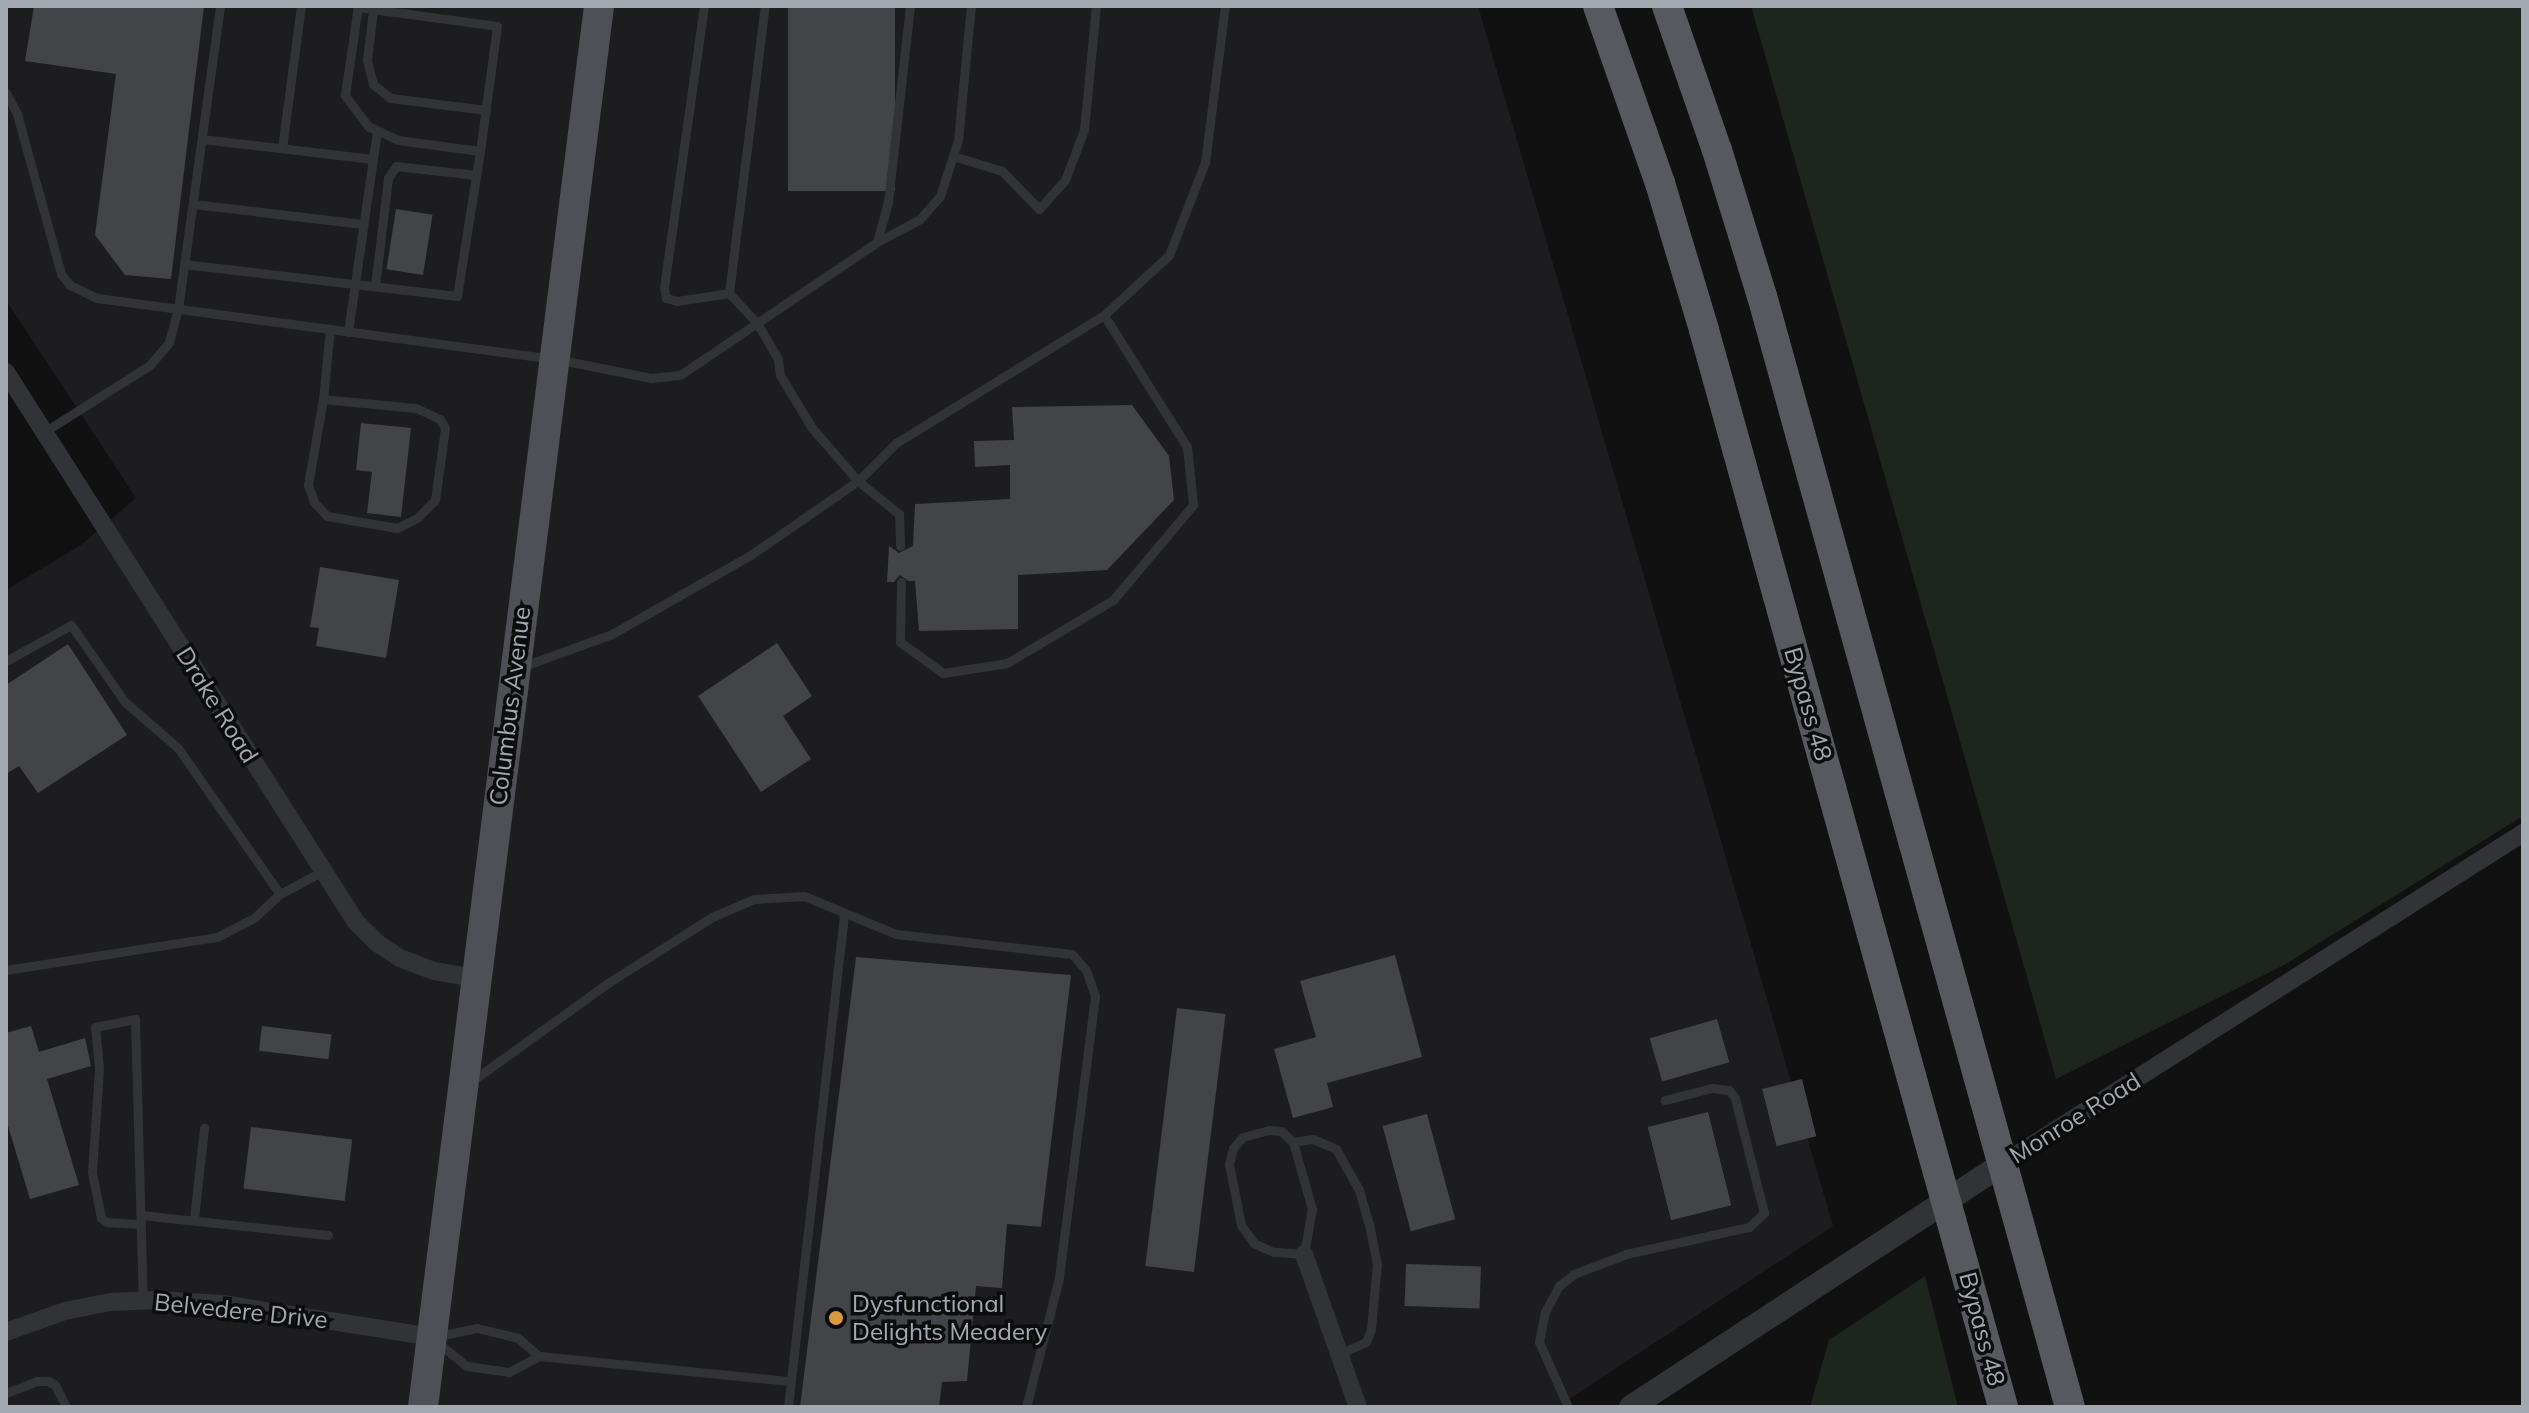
<!DOCTYPE html>
<html>
<head>
<meta charset="utf-8">
<style>
	body { margin:0 }
	#map { position:relative; width:2529px; height:1413px; overflow:hidden; background:#111112; font-family:Mulish,sans-serif }
	div>[style] { position:absolute }
	[style*='--x'] { left:calc(var(--x)*1px); top:calc(var(--y)*1px); width:calc(var(--w)*1px); rotate:calc(var(--a)*1deg) }
	.built>* { inset:0; background:#1d1d1f }
	.green>* { inset:0; background:#1e241e }
	.building>* { inset:0; background:#434447; transform-origin:0 0 }
	.service>* { height:9px; margin:-4.5px; padding:0 4.5px; transform-origin:4.5px; border-radius:4.5px; background:#323336 }
	.minor>* { height:18px; margin:-9px; padding:0 9px; transform-origin:9px; border-radius:9px; background:#323336 }
	.tertiary>* { height:24px; margin:-12px; padding:0 12px; transform-origin:12px; border-radius:12px; background:#323336 }
	.primary>* { height:30px; margin:-15px; padding:0 15px; transform-origin:15px; border-radius:15px; background:#4f5055 }
	.trunk>* { height:30px; margin:-15px; padding:0 15px; transform-origin:15px; border-radius:15px; background:#57595e }
	.dots>* { width:22px; height:22px; translate:-50% -50%; box-sizing:border-box; border:4px solid #0c0c0d; border-radius:50% }
	span { translate:-50% -50%; white-space:nowrap; text-align:center; line-height:1.15; -webkit-text-stroke:7px #0c0c0d; paint-order:stroke }
	.street-label { font-size:24px; color:#a4a9b1 }
	.poi-label { font-size:24px; color:#a4a9b1 }
	.left { translate:0 -50%; text-align:left }
	.frame { position:absolute; inset:0; border:8px solid #a4a9b1; pointer-events:none }
</style>
</head>
<body>
<div id="map">
	<div class="built">
		<div style="clip-path:polygon(6px 6px,1478px 6px,1833px 1226px,1557px 1407px,6px 1407px,6px 590px,81px 545px,136px 498px,6px 300px)"></div>
	</div>
	<div class="green">
		<div style="clip-path:polygon(1751px 6px,2523px 6px,2523px 816px,2284px 965px,2056px 1079px)"></div>
		<div style="clip-path:polygon(1925px 1276px,1958px 1407px,1810px 1407px,1829px 1340px)"></div>
	</div>
	<div class="building">
		<div style="clip-path:polygon(34px 6px,204px 6px,171px 279px,125px 275px,95px 235px,116px 74px,25px 61px)"></div>
		<div style="left:788px;top:6px;width:107px;height:185px"></div>
		<div style="left:396px;top:209px;width:37px;height:61px;rotate:9deg"></div>
		<div style="clip-path:polygon(1132px 405px,1169px 456px,1174px 500px,1107px 570px,1018px 575px,1018px 629px,919px 631px,915px 581px,908px 581px,900px 575px,894px 582px,887px 582px,889px 546px,899px 553px,913px 546px,915px 504px,1010px 499px,1010px 465px,975px 467px,974px 441px,1014px 440px,1012px 407px)"></div>
		<div style="clip-path:polygon(361px 423px,411px 428px,401px 517px,367px 513px,372px 472px,356px 470px)"></div>
		<div style="clip-path:polygon(320px 567px,399px 580px,386px 658px,316px 646px,319px 628px,310px 627px)"></div>
		<div style="clip-path:polygon(777px 643px,812px 696px,783px 716px,811px 759px,761px 792px,698px 696px)"></div>
		<div style="clip-path:polygon(68px 644px,127px 735px,38px 793px,19px 766px,6px 774px,6px 685px)"></div>
		<div style="clip-path:polygon(1395px 955px,1422px 1057px,1327px 1083px,1333px 1107px,1293px 1118px,1274px 1049px,1316px 1037px,1300px 981px)"></div>
		<div style="clip-path:polygon(856px 957px,1071px 975px,1041px 1227px,1007px 1224px,1002px 1288px,976px 1286px,967px 1381px,942px 1382px,939px 1407px,800px 1407px)"></div>
		<div style="left:1177px;top:1008px;width:49px;height:260px;rotate:7deg"></div>
		<div style="left:1717px;top:1019px;width:45px;height:70px;rotate:74deg"></div>
		<div style="clip-path:polygon(31px 1026px,39px 1052px,85px 1038px,91px 1066px,47px 1079px,79px 1185px,30px 1199px,6px 1119px,6px 1033px)"></div>
		<div style="left:262px;top:1026px;width:70px;height:25px;rotate:7deg"></div>
		<div style="left:1802px;top:1079px;width:59px;height:41px;rotate:76deg"></div>
		<div style="left:1708px;top:1112px;width:96px;height:62px;rotate:76deg"></div>
		<div style="left:1427px;top:1114px;width:109px;height:46px;rotate:75deg"></div>
		<div style="left:251px;top:1127px;width:102px;height:62px;rotate:7deg"></div>
		<div style="left:1406px;top:1264px;width:75px;height:42px;rotate:2deg"></div>
	</div>
	<div class="service">
		<div style="--x:704;--y:6;--w:285;--a:98.1"></div>
		<div style="--x:664;--y:288;--w:10;--a:79"></div>
		<div style="--x:666;--y:298;--w:11;--a:15"></div>
		<div style="--x:677;--y:301;--w:53;--a:-8.7"></div>
		<div style="--x:729;--y:293;--w:41;--a:47"></div>
		<div style="--x:757;--y:323;--w:42;--a:59.7"></div>
		<div style="--x:778;--y:359;--w:16;--a:83"></div>
		<div style="--x:780;--y:375;--w:62;--a:58.9"></div>
		<div style="--x:812;--y:428;--w:70;--a:49"></div>
		<div style="--x:858;--y:481;--w:53;--a:38.8"></div>
		<div style="--x:899;--y:514;--w:32;--a:88"></div>
		<div style="--x:357;--y:7;--w:141;--a:7.7"></div>
		<div style="--x:497;--y:26;--w:126;--a:97.7"></div>
		<div style="--x:480;--y:151;--w:83;--a:-172.4"></div>
		<div style="--x:398;--y:140;--w:33;--a:-155"></div>
		<div style="--x:368;--y:126;--w:39;--a:-127"></div>
		<div style="--x:345;--y:95;--w:90;--a:-81.7"></div>
		<div style="--x:373;--y:10;--w:50;--a:96.8"></div>
		<div style="--x:367;--y:60;--w:25;--a:76"></div>
		<div style="--x:373;--y:84;--w:22;--a:39"></div>
		<div style="--x:390;--y:98;--w:97;--a:7.1"></div>
		<div style="--x:6;--y:93;--w:24;--a:62"></div>
		<div style="--x:17;--y:114;--w:166;--a:74.6"></div>
		<div style="--x:61;--y:274;--w:14;--a:51"></div>
		<div style="--x:70;--y:285;--w:30;--a:26"></div>
		<div style="--x:97;--y:298;--w:463;--a:7.6"></div>
		<div style="--x:556;--y:359;--w:97;--a:11.3"></div>
		<div style="--x:651;--y:378;--w:29;--a:-6"></div>
		<div style="--x:680;--y:375;--w:238;--a:-34"></div>
		<div style="--x:877;--y:242;--w:41;--a:-74.6"></div>
		<div style="--x:888;--y:202;--w:197;--a:-83.6"></div>
		<div style="--x:202;--y:139;--w:172;--a:6.7"></div>
		<div style="--x:282;--y:148;--w:143;--a:-82.4"></div>
		<div style="--x:953;--y:156;--w:51;--a:17"></div>
		<div style="--x:1002;--y:171;--w:53;--a:45.8"></div>
		<div style="--x:1039;--y:209;--w:39;--a:-48"></div>
		<div style="--x:1065;--y:180;--w:53;--a:-69.2"></div>
		<div style="--x:1084;--y:130;--w:125;--a:-84.5"></div>
		<div style="--x:193;--y:204;--w:171;--a:6.7"></div>
		<div style="--x:877;--y:242;--w:49;--a:-28.1"></div>
		<div style="--x:920;--y:219;--w:30;--a:-49"></div>
		<div style="--x:940;--y:196;--w:59;--a:-72.2"></div>
		<div style="--x:958;--y:140;--w:135;--a:-84.5"></div>
		<div style="--x:184;--y:264;--w:275;--a:6.7"></div>
		<div style="--x:457;--y:296;--w:147;--a:-81"></div>
		<div style="--x:375;--y:286;--w:109;--a:-83.1"></div>
		<div style="--x:388;--y:178;--w:14;--a:-56"></div>
		<div style="--x:396;--y:166;--w:81;--a:6.4"></div>
		<div style="--x:729;--y:293;--w:289;--a:-82.9"></div>
		<div style="--x:348;--y:332;--w:203;--a:-81.8"></div>
		<div style="--x:323;--y:399;--w:93;--a:5.5"></div>
		<div style="--x:416;--y:408;--w:26;--a:25"></div>
		<div style="--x:440;--y:419;--w:10;--a:61"></div>
		<div style="--x:445;--y:428;--w:73;--a:97.9"></div>
		<div style="--x:435;--y:500;--w:25;--a:135"></div>
		<div style="--x:417;--y:518;--w:22;--a:153"></div>
		<div style="--x:397;--y:528;--w:71;--a:-170.3"></div>
		<div style="--x:327;--y:516;--w:19;--a:-133"></div>
		<div style="--x:314;--y:502;--w:18;--a:-109"></div>
		<div style="--x:308;--y:485;--w:87;--a:-80.1"></div>
		<div style="--x:323;--y:399;--w:70;--a:-84.3"></div>
		<div style="--x:44;--y:432;--w:125;--a:-32.3"></div>
		<div style="--x:150;--y:365;--w:30;--a:-50"></div>
		<div style="--x:169;--y:342;--w:34;--a:-75"></div>
		<div style="--x:178;--y:309;--w:306;--a:-82.1"></div>
		<div style="--x:901;--y:582;--w:60;--a:91"></div>
		<div style="--x:900;--y:642;--w:53;--a:35.8"></div>
		<div style="--x:943;--y:673;--w:65;--a:-8.9"></div>
		<div style="--x:1007;--y:663;--w:123;--a:-30.7"></div>
		<div style="--x:1113;--y:600;--w:124;--a:-49.9"></div>
		<div style="--x:1193;--y:505;--w:58;--a:-95.9"></div>
		<div style="--x:1187;--y:447;--w:156;--a:-122.2"></div>
		<div style="--x:6;--y:661;--w:74;--a:-29"></div>
		<div style="--x:71;--y:625;--w:94;--a:55"></div>
		<div style="--x:125;--y:702;--w:70;--a:41"></div>
		<div style="--x:178;--y:748;--w:178;--a:55.1"></div>
		<div style="--x:521;--y:667;--w:97;--a:-19.9"></div>
		<div style="--x:612;--y:634;--w:161;--a:-29.7"></div>
		<div style="--x:752;--y:554;--w:129;--a:-34.6"></div>
		<div style="--x:858;--y:481;--w:54;--a:-45"></div>
		<div style="--x:896;--y:443;--w:244;--a:-31.6"></div>
		<div style="--x:1104;--y:315;--w:88;--a:-42.7"></div>
		<div style="--x:1169;--y:255;--w:100;--a:-68.8"></div>
		<div style="--x:1205;--y:162;--w:157;--a:-82.7"></div>
		<div style="--x:6;--y:970;--w:214;--a:-8.9"></div>
		<div style="--x:217;--y:937;--w:42;--a:-27.2"></div>
		<div style="--x:254;--y:918;--w:35;--a:-43"></div>
		<div style="--x:280;--y:894;--w:47;--a:-28.2"></div>
		<div style="--x:472;--y:1081;--w:168;--a:-35.8"></div>
		<div style="--x:608;--y:983;--w:123;--a:-32.4"></div>
		<div style="--x:712;--y:917;--w:46;--a:-23.2"></div>
		<div style="--x:754;--y:899;--w:50;--a:-3.4"></div>
		<div style="--x:804;--y:896;--w:100;--a:22.4"></div>
		<div style="--x:896;--y:934;--w:177;--a:6.5"></div>
		<div style="--x:1072;--y:954;--w:21;--a:49"></div>
		<div style="--x:1086;--y:970;--w:28;--a:71"></div>
		<div style="--x:1095;--y:996;--w:284;--a:97.3"></div>
		<div style="--x:1059;--y:1278;--w:133;--a:104.3"></div>
		<div style="--x:1269;--y:1130;--w:12;--a:5"></div>
		<div style="--x:1281;--y:1131;--w:16;--a:43"></div>
		<div style="--x:1293;--y:1142;--w:70;--a:74.2"></div>
		<div style="--x:1312;--y:1209;--w:46;--a:100.1"></div>
		<div style="--x:1304;--y:1254;--w:31;--a:-176"></div>
		<div style="--x:1273;--y:1252;--w:21;--a:-155"></div>
		<div style="--x:1254;--y:1243;--w:22;--a:-126"></div>
		<div style="--x:1241;--y:1225;--w:62;--a:-101.1"></div>
		<div style="--x:1229;--y:1164;--w:16;--a:-76"></div>
		<div style="--x:1233;--y:1148;--w:15;--a:-48"></div>
		<div style="--x:1243;--y:1137;--w:27;--a:-15"></div>
		<div style="--x:1293;--y:1142;--w:20;--a:-9"></div>
		<div style="--x:1313;--y:1139;--w:25;--a:23"></div>
		<div style="--x:1336;--y:1149;--w:47;--a:60.7"></div>
		<div style="--x:1359;--y:1190;--w:35;--a:74"></div>
		<div style="--x:1369;--y:1224;--w:41;--a:78.7"></div>
		<div style="--x:1377;--y:1264;--w:65;--a:95.3"></div>
		<div style="--x:1371;--y:1329;--w:14;--a:111"></div>
		<div style="--x:1366;--y:1342;--w:30;--a:156"></div>
		<div style="--x:141;--y:1215;--w:188;--a:6.1"></div>
		<div style="--x:194;--y:1219;--w:92;--a:-83.7"></div>
		<div style="--x:141;--y:1224;--w:34;--a:-177"></div>
		<div style="--x:107;--y:1222;--w:7;--a:-146"></div>
		<div style="--x:101;--y:1218;--w:47;--a:-101.1"></div>
		<div style="--x:92;--y:1172;--w:104;--a:-86.1"></div>
		<div style="--x:99;--y:1068;--w:41;--a:-95.6"></div>
		<div style="--x:95;--y:1027;--w:41;--a:-11.3"></div>
		<div style="--x:135;--y:1019;--w:281;--a:88.4"></div>
		<div style="--x:439;--y:1336;--w:39;--a:-12"></div>
		<div style="--x:477;--y:1328;--w:42;--a:13.7"></div>
		<div style="--x:518;--y:1338;--w:28;--a:41"></div>
		<div style="--x:437;--y:1342;--w:38;--a:39"></div>
		<div style="--x:467;--y:1366;--w:42;--a:8.1"></div>
		<div style="--x:509;--y:1372;--w:34;--a:-28"></div>
		<div style="--x:539;--y:1356;--w:253;--a:5.7"></div>
		<div style="--x:6;--y:1393;--w:33;--a:-21"></div>
		<div style="--x:37;--y:1381;--w:11;--a:0"></div>
		<div style="--x:48;--y:1381;--w:8;--a:30"></div>
		<div style="--x:55;--y:1385;--w:25;--a:63"></div>
		<div style="--x:788;--y:1407;--w:497;--a:-83.5"></div>
		<div style="--x:1568;--y:1407;--w:71;--a:-114"></div>
		<div style="--x:1539;--y:1342;--w:31;--a:-79"></div>
		<div style="--x:1545;--y:1312;--w:30;--a:-62"></div>
		<div style="--x:1559;--y:1286;--w:19;--a:-39"></div>
		<div style="--x:1574;--y:1274;--w:56;--a:-21"></div>
		<div style="--x:1626;--y:1254;--w:126;--a:-12.4"></div>
		<div style="--x:1749;--y:1227;--w:21;--a:-43"></div>
		<div style="--x:1764;--y:1213;--w:119;--a:-104.2"></div>
		<div style="--x:1735;--y:1098;--w:10;--a:-127"></div>
		<div style="--x:1729;--y:1090;--w:17;--a:-173"></div>
		<div style="--x:1712;--y:1088;--w:49;--a:165.7"></div>
	</div>
	<div class="minor">
		<div style="--x:6;--y:372;--w:652;--a:57.53"></div>
		<div style="--x:356;--y:922;--w:30;--a:45"></div>
		<div style="--x:377;--y:943;--w:27;--a:33"></div>
		<div style="--x:400;--y:958;--w:36;--a:21"></div>
		<div style="--x:434;--y:971;--w:43;--a:9.5"></div>
		<div style="--x:2002;--y:1164;--w:617;--a:-32.43"></div>
		<div style="--x:1304;--y:1254;--w:162;--a:70.6"></div>
		<div style="--x:6;--y:1332;--w:63;--a:-19.6"></div>
		<div style="--x:65;--y:1311;--w:46;--a:-11.3"></div>
		<div style="--x:110;--y:1302;--w:48;--a:-2.4"></div>
		<div style="--x:158;--y:1300;--w:64;--a:3.6"></div>
		<div style="--x:222;--y:1304;--w:213;--a:8.9"></div>
	</div>
	<div class="tertiary">
		<div style="--x:1631;--y:1407;--w:443;--a:-33.2"></div>
	</div>
	<div class="primary">
		<div style="--x:423;--y:1407;--w:1412;--a:-82.84"></div>
	</div>
	<div class="trunk">
		<div style="--x:1598;--y:6;--w:188;--a:70.7"></div>
		<div style="--x:1660;--y:183;--w:153;--a:73.3"></div>
		<div style="--x:1704;--y:330;--w:1118;--a:74.48"></div>
		<div style="--x:1667;--y:6;--w:152;--a:70.9"></div>
		<div style="--x:1717;--y:150;--w:153;--a:72.9"></div>
		<div style="--x:1762;--y:296;--w:1153;--a:74.51"></div>
	</div>
	<div class="dots">
		<div style="left:836px;top:1318px;background:#d99941"></div>
	</div>
	<div class="street-label">
		<span style="left:1808px;top:704px;rotate:74deg">Bypass 48</span>
		<span style="left:217px;top:705px;rotate:58deg">Drake Road</span>
		<span style="left:510px;top:706px;rotate:-83deg">Columbus Avenue</span>
		<span style="left:2075px;top:1118px;rotate:-32deg">Monroe Road</span>
		<span style="left:241px;top:1311px;rotate:6deg">Belvedere Drive</span>
		<span style="left:1982px;top:1329px;rotate:75deg">Bypass 48</span>
	</div>
	<div class="poi-label">
		<span class="left" style="left:852px;top:1318px">Dysfunctional<br>Delights Meadery</span>
	</div>
	<div class="frame"></div>
</div>
</body>
</html>
